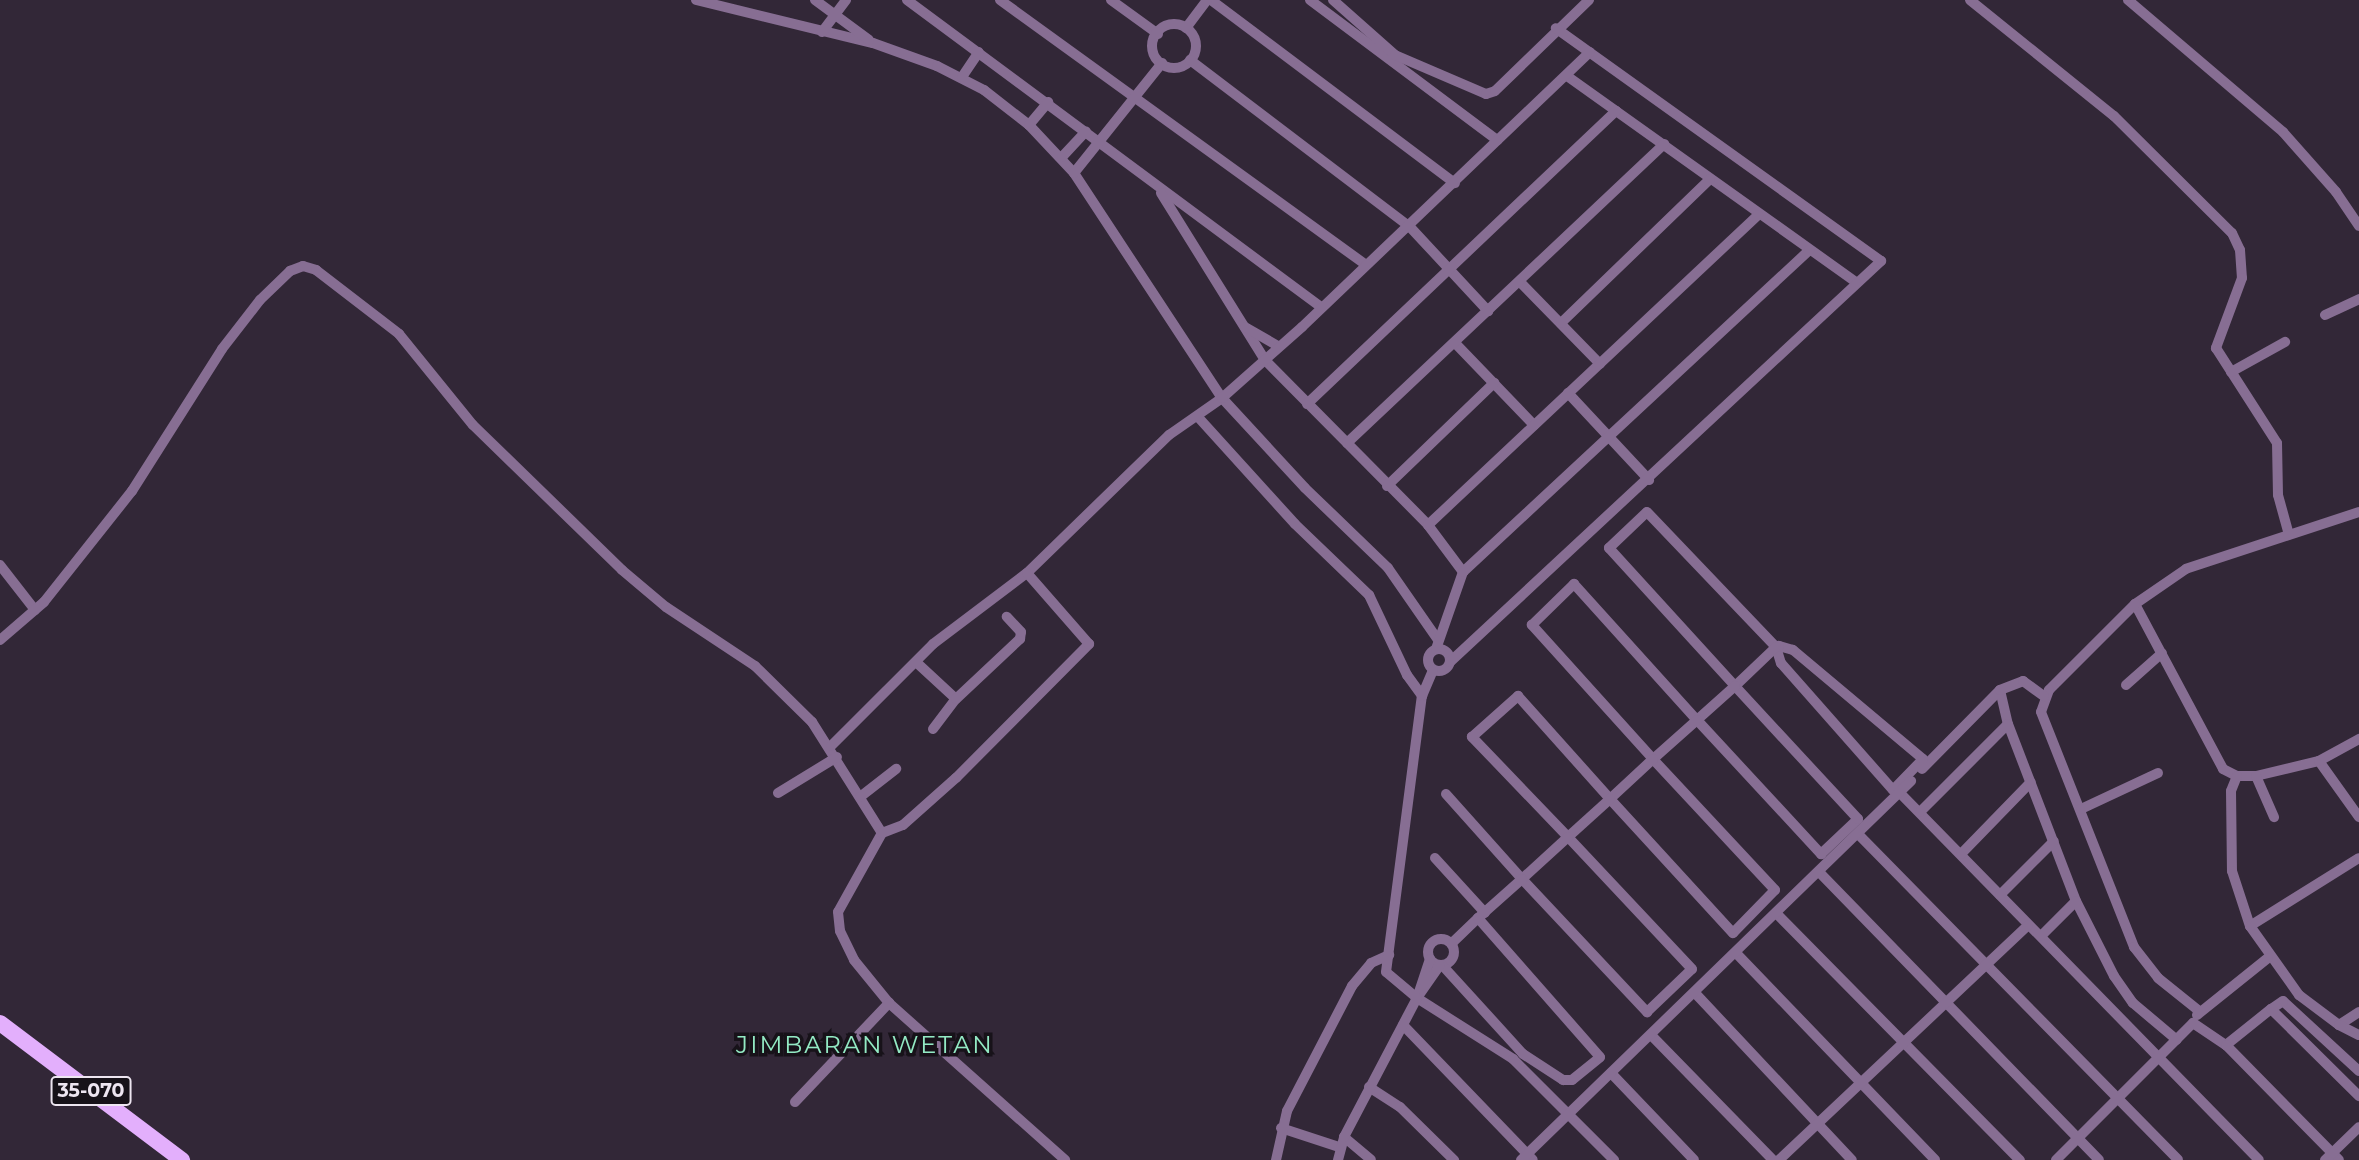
<!DOCTYPE html>
<html>
<head>
<meta charset="utf-8">
<style>
	body { margin:0 }
	#map { position:relative; width:2359px; height:1160px; overflow:hidden; background:#322737; font-family:Montserrat,sans-serif }
	div>[style] { position:absolute }
	[style*='--x'] { left:calc(var(--x)*1px); top:calc(var(--y)*1px); width:calc(var(--w)*1px); rotate:calc(var(--a)*1deg) }
	.minor>* { height:10px; margin:-5px; padding:0 5px; transform-origin:5px; border-radius:5px; background:#876e93 }
	.minor>.ring { margin:-5px; padding:0; box-sizing:content-box; background:none; border:10px solid #876e93; border-radius:50% }
	.primary>* { height:16px; margin:-8px; padding:0 8px; transform-origin:8px; border-radius:8px; background:#e3affc }
	span { translate:-50% -50%; white-space:nowrap; text-align:center; line-height:1.15; -webkit-text-stroke:7px #171219; paint-order:stroke }
	.shield-label span { padding:2px 5px; background:#171219; border:2px solid; border-radius:5px; -webkit-text-stroke-width:0 }
	.shield-label { font-size:19px; color:#ede5f0; font-weight:700 }
	.quarter-label { font-size:24px; color:#93eac4; letter-spacing:2px }
</style>
</head>
<body>
<div id="map">
	<div class="minor">
		<div style="--x:696;--y:0;--w:182;--a:13.7"></div>
		<div style="--x:873;--y:43;--w:68;--a:19.8"></div>
		<div style="--x:937;--y:66;--w:53;--a:27.1"></div>
		<div style="--x:984;--y:90;--w:57;--a:37.9"></div>
		<div style="--x:1029;--y:125;--w:66;--a:46.8"></div>
		<div style="--x:1074;--y:173;--w:269;--a:56.7"></div>
		<div style="--x:1222;--y:398;--w:122;--a:47.3"></div>
		<div style="--x:1305;--y:488;--w:115;--a:43.9"></div>
		<div style="--x:1388;--y:568;--w:88;--a:55.2"></div>
		<div style="--x:815;--y:0;--w:67;--a:36.5"></div>
		<div style="--x:907;--y:0;--w:515;--a:36.56"></div>
		<div style="--x:1000;--y:0;--w:452;--a:35.9"></div>
		<div style="--x:1111;--y:0;--w:58;--a:35.9"></div>
		<div style="--x:1211;--y:0;--w:305;--a:36.9"></div>
		<div style="--x:1310;--y:0;--w:234;--a:36.8"></div>
		<div style="--x:1333;--y:0;--w:83;--a:41.6"></div>
		<div style="--x:1395;--y:55;--w:99;--a:23.2"></div>
		<div style="--x:1486;--y:94;--w:9;--a:-18"></div>
		<div style="--x:1495;--y:91;--w:131;--a:-44.1"></div>
		<div style="--x:1970;--y:0;--w:185;--a:38.9"></div>
		<div style="--x:2114;--y:116;--w:166;--a:44.8"></div>
		<div style="--x:2232;--y:233;--w:19;--a:65"></div>
		<div style="--x:2240;--y:250;--w:28;--a:86"></div>
		<div style="--x:2242;--y:278;--w:75;--a:110.4"></div>
		<div style="--x:2216;--y:348;--w:113;--a:57.3"></div>
		<div style="--x:2277;--y:443;--w:52;--a:88.9"></div>
		<div style="--x:2278;--y:495;--w:41;--a:74.6"></div>
		<div style="--x:2128;--y:0;--w:204;--a:40.4"></div>
		<div style="--x:2283;--y:132;--w:80;--a:48.5"></div>
		<div style="--x:2336;--y:192;--w:41;--a:55.9"></div>
		<div class="ring" style="left:1152px;top:24px;width:34px;height:34px"></div>
		<div style="--x:1186;--y:28;--w:35;--a:-53"></div>
		<div style="--x:822;--y:32;--w:40;--a:-53"></div>
		<div style="--x:1190;--y:60;--w:276;--a:37.2"></div>
		<div style="--x:1410;--y:227;--w:115;--a:47.1"></div>
		<div style="--x:1567;--y:76;--w:356;--a:35.5"></div>
		<div style="--x:962;--y:77;--w:30;--a:-56"></div>
		<div style="--x:1029;--y:125;--w:30;--a:-50"></div>
		<div style="--x:1062;--y:157;--w:35;--a:-47"></div>
		<div style="--x:1074;--y:173;--w:141;--a:-51.3"></div>
		<div style="--x:1161;--y:193;--w:197;--a:58.1"></div>
		<div style="--x:1265;--y:360;--w:232;--a:45.3"></div>
		<div style="--x:1428;--y:525;--w:59;--a:53.3"></div>
		<div style="--x:1521;--y:283;--w:113;--a:45.7"></div>
		<div style="--x:2325;--y:315;--w:38;--a:-25"></div>
		<div style="--x:1561;--y:323;--w:207;--a:-44"></div>
		<div style="--x:1245;--y:327;--w:39;--a:30"></div>
		<div style="--x:1455;--y:343;--w:114;--a:46.1"></div>
		<div style="--x:2231;--y:372;--w:62;--a:-29.1"></div>
		<div style="--x:1568;--y:393;--w:119;--a:47"></div>
		<div style="--x:1307;--y:404;--w:426;--a:-43.5"></div>
		<div style="--x:1198;--y:417;--w:144;--a:47.8"></div>
		<div style="--x:1295;--y:524;--w:103;--a:43.8"></div>
		<div style="--x:1369;--y:595;--w:89;--a:64.6"></div>
		<div style="--x:1407;--y:675;--w:26;--a:54"></div>
		<div style="--x:1347;--y:443;--w:436;--a:-43.3"></div>
		<div style="--x:1387;--y:486;--w:149;--a:-43.9"></div>
		<div style="--x:2359;--y:512;--w:182;--a:161.8"></div>
		<div style="--x:2186;--y:569;--w:62;--a:145.5"></div>
		<div style="--x:2135;--y:604;--w:187;--a:61.9"></div>
		<div style="--x:2223;--y:769;--w:16;--a:27"></div>
		<div style="--x:2237;--y:776;--w:19;--a:0"></div>
		<div style="--x:2256;--y:776;--w:65;--a:-13.4"></div>
		<div style="--x:2319;--y:761;--w:69;--a:54.5"></div>
		<div style="--x:1428;--y:525;--w:453;--a:-43.2"></div>
		<div style="--x:0;--y:565;--w:57;--a:52.1"></div>
		<div style="--x:2135;--y:604;--w:122;--a:135"></div>
		<div style="--x:2049;--y:690;--w:23;--a:110"></div>
		<div style="--x:2041;--y:712;--w:253;--a:68.4"></div>
		<div style="--x:2134;--y:947;--w:39;--a:52"></div>
		<div style="--x:2158;--y:978;--w:53;--a:38.8"></div>
		<div style="--x:0;--y:640;--w:58;--a:-40.8"></div>
		<div style="--x:44;--y:602;--w:142;--a:-51.6"></div>
		<div style="--x:132;--y:491;--w:168;--a:-57.6"></div>
		<div style="--x:222;--y:349;--w:62;--a:-52.2"></div>
		<div style="--x:260;--y:300;--w:42;--a:-44"></div>
		<div style="--x:290;--y:271;--w:14;--a:-21"></div>
		<div style="--x:303;--y:266;--w:14;--a:17"></div>
		<div style="--x:316;--y:270;--w:105;--a:37.6"></div>
		<div style="--x:399;--y:334;--w:117;--a:50.9"></div>
		<div style="--x:473;--y:425;--w:208;--a:44.2"></div>
		<div style="--x:622;--y:570;--w:57;--a:40.1"></div>
		<div style="--x:666;--y:607;--w:107;--a:33.5"></div>
		<div style="--x:755;--y:666;--w:80;--a:44.5"></div>
		<div style="--x:812;--y:722;--w:131;--a:57.8"></div>
		<div style="--x:882;--y:833;--w:90;--a:119.1"></div>
		<div style="--x:838;--y:912;--w:19;--a:84"></div>
		<div style="--x:840;--y:931;--w:32;--a:64"></div>
		<div style="--x:854;--y:960;--w:55;--a:50.9"></div>
		<div style="--x:889;--y:1003;--w:236;--a:41.7"></div>
		<div class="ring" style="left:1428px;top:649px;width:12px;height:12px"></div>
		<div style="--x:1436;--y:649;--w:82;--a:-70.7"></div>
		<div style="--x:1463;--y:572;--w:473;--a:-42.9"></div>
		<div style="--x:916;--y:662;--w:54;--a:42.8"></div>
		<div style="--x:1450;--y:662;--w:589;--a:-42.93"></div>
		<div style="--x:1881;--y:261;--w:400;--a:-144.4"></div>
		<div style="--x:2126;--y:685;--w:48;--a:-41.6"></div>
		<div style="--x:2000;--y:690;--w:35;--a:77"></div>
		<div style="--x:2008;--y:724;--w:190;--a:69"></div>
		<div style="--x:2076;--y:901;--w:84;--a:63.1"></div>
		<div style="--x:2114;--y:976;--w:33;--a:55"></div>
		<div style="--x:2133;--y:1003;--w:57;--a:40.1"></div>
		<div style="--x:933;--y:729;--w:38;--a:-53"></div>
		<div style="--x:956;--y:699;--w:88;--a:-43.2"></div>
		<div style="--x:1020;--y:639;--w:7;--a:-82"></div>
		<div style="--x:1021;--y:632;--w:21;--a:-133"></div>
		<div style="--x:831;--y:746;--w:144;--a:-45"></div>
		<div style="--x:933;--y:644;--w:118;--a:-37.1"></div>
		<div style="--x:1027;--y:573;--w:198;--a:-44.2"></div>
		<div style="--x:1169;--y:435;--w:65;--a:-34.9"></div>
		<div style="--x:1222;--y:398;--w:107;--a:-41.6"></div>
		<div style="--x:1302;--y:327;--w:398;--a:-43.7"></div>
		<div style="--x:2319;--y:761;--w:46;--a:-28.8"></div>
		<div style="--x:1922;--y:769;--w:111;--a:-45.4"></div>
		<div style="--x:2000;--y:690;--w:25;--a:-21"></div>
		<div style="--x:2023;--y:681;--w:26;--a:36"></div>
		<div style="--x:2237;--y:776;--w:16;--a:112"></div>
		<div style="--x:2231;--y:791;--w:80;--a:89.3"></div>
		<div style="--x:2232;--y:871;--w:58;--a:71.9"></div>
		<div style="--x:2250;--y:926;--w:85;--a:54.6"></div>
		<div style="--x:2299;--y:995;--w:50;--a:36.9"></div>
		<div style="--x:2339;--y:1025;--w:24;--a:-33"></div>
		<div style="--x:2256;--y:776;--w:45;--a:66.3"></div>
		<div style="--x:778;--y:793;--w:69;--a:-31.4"></div>
		<div style="--x:1900;--y:793;--w:513;--a:45.63"></div>
		<div style="--x:1446;--y:794;--w:114;--a:48.2"></div>
		<div style="--x:1522;--y:879;--w:183;--a:46.8"></div>
		<div style="--x:1647;--y:1012;--w:62;--a:-43.7"></div>
		<div style="--x:1692;--y:969;--w:181;--a:-133.2"></div>
		<div style="--x:1568;--y:837;--w:139;--a:-133.8"></div>
		<div style="--x:1472;--y:737;--w:62;--a:-41.7"></div>
		<div style="--x:1518;--y:696;--w:138;--a:48.2"></div>
		<div style="--x:1610;--y:799;--w:182;--a:47.5"></div>
		<div style="--x:1733;--y:933;--w:60;--a:-45.7"></div>
		<div style="--x:1775;--y:890;--w:179;--a:-133"></div>
		<div style="--x:1653;--y:759;--w:181;--a:-132.1"></div>
		<div style="--x:1532;--y:625;--w:59;--a:-44.3"></div>
		<div style="--x:1574;--y:584;--w:183;--a:47.9"></div>
		<div style="--x:1697;--y:720;--w:183;--a:47.2"></div>
		<div style="--x:1821;--y:854;--w:51;--a:-43.4"></div>
		<div style="--x:1858;--y:819;--w:181;--a:-132.8"></div>
		<div style="--x:1735;--y:686;--w:187;--a:-132.4"></div>
		<div style="--x:1609;--y:548;--w:52;--a:-43.5"></div>
		<div style="--x:1647;--y:512;--w:187;--a:46.3"></div>
		<div style="--x:1776;--y:647;--w:17;--a:73"></div>
		<div style="--x:1781;--y:663;--w:169;--a:48.6"></div>
		<div style="--x:1893;--y:790;--w:43;--a:-45.9"></div>
		<div style="--x:1923;--y:759;--w:170;--a:-140"></div>
		<div style="--x:1793;--y:650;--w:15;--a:-164"></div>
		<div style="--x:1779;--y:646;--w:3;--a:162"></div>
		<div style="--x:1776;--y:647;--w:57;--a:136.4"></div>
		<div style="--x:1735;--y:686;--w:51;--a:138.2"></div>
		<div style="--x:1697;--y:720;--w:59;--a:138.4"></div>
		<div style="--x:1653;--y:759;--w:59;--a:137.1"></div>
		<div style="--x:1610;--y:799;--w:57;--a:137.9"></div>
		<div style="--x:1568;--y:837;--w:62;--a:137.6"></div>
		<div style="--x:1522;--y:879;--w:59;--a:138.4"></div>
		<div style="--x:1478;--y:918;--w:37;--a:136"></div>
		<div style="--x:860;--y:797;--w:46;--a:-37.9"></div>
		<div style="--x:2081;--y:809;--w:85;--a:-25.1"></div>
		<div style="--x:1920;--y:812;--w:124;--a:-45"></div>
		<div style="--x:882;--y:833;--w:22;--a:-21"></div>
		<div style="--x:903;--y:825;--w:71;--a:-41.6"></div>
		<div style="--x:956;--y:778;--w:189;--a:-45.2"></div>
		<div style="--x:1089;--y:644;--w:94;--a:-131.1"></div>
		<div style="--x:1859;--y:835;--w:455;--a:45.5"></div>
		<div style="--x:1961;--y:854;--w:100;--a:-45.8"></div>
		<div style="--x:1435;--y:858;--w:74;--a:47.7"></div>
		<div style="--x:1820;--y:873;--w:400;--a:45.8"></div>
		<div style="--x:2000;--y:895;--w:76;--a:-45"></div>
		<div style="--x:1777;--y:914;--w:346;--a:45.4"></div>
		<div style="--x:2250;--y:926;--w:128;--a:-32"></div>
		<div style="--x:2041;--y:936;--w:49;--a:-45"></div>
		<div class="ring" style="left:1428px;top:939px;width:16px;height:16px"></div>
		<div style="--x:1736;--y:953;--w:287;--a:46.1"></div>
		<div style="--x:1442;--y:965;--w:120;--a:47.7"></div>
		<div style="--x:1523;--y:1054;--w:48;--a:33"></div>
		<div style="--x:1563;--y:1080;--w:9;--a:0"></div>
		<div style="--x:1572;--y:1080;--w:36;--a:-39"></div>
		<div style="--x:1600;--y:1057;--w:185;--a:-131.3"></div>
		<div style="--x:1695;--y:993;--w:229;--a:46.8"></div>
		<div style="--x:1417;--y:998;--w:114;--a:32.4"></div>
		<div style="--x:1513;--y:1059;--w:143;--a:45"></div>
		<div style="--x:1417;--y:998;--w:41;--a:-71.6"></div>
		<div style="--x:1417;--y:998;--w:40;--a:-55.1"></div>
		<div style="--x:2197;--y:1015;--w:91;--a:-38.8"></div>
		<div style="--x:1403;--y:1025;--w:187;--a:46.1"></div>
		<div style="--x:2339;--y:1025;--w:22;--a:27"></div>
		<div style="--x:1651;--y:1035;--w:175;--a:45.7"></div>
		<div style="--x:2226;--y:1045;--w:58;--a:-38.7"></div>
		<div style="--x:2359;--y:1071;--w:103;--a:-137.4"></div>
		<div style="--x:2283;--y:1001;--w:14;--a:146"></div>
		<div style="--x:2271;--y:1009;--w:124;--a:44.7"></div>
		<div style="--x:1611;--y:1073;--w:120;--a:46.3"></div>
		<div style="--x:1369;--y:1087;--w:37;--a:33"></div>
		<div style="--x:1400;--y:1107;--w:76;--a:44.5"></div>
		<div style="--x:795;--y:1102;--w:137;--a:-46.5"></div>
		<div style="--x:1281;--y:1128;--w:61;--a:18.1"></div>
		<div style="--x:1344;--y:1137;--w:35;--a:40"></div>
		<div style="--x:1276;--y:1160;--w:50;--a:-77.3"></div>
		<div style="--x:1287;--y:1111;--w:141;--a:-62.5"></div>
		<div style="--x:1352;--y:986;--w:30;--a:-50"></div>
		<div style="--x:1371;--y:963;--w:20;--a:-24"></div>
		<div style="--x:1338;--y:1160;--w:24;--a:-75"></div>
		<div style="--x:1344;--y:1137;--w:157;--a:-62.3"></div>
		<div style="--x:1417;--y:998;--w:40;--a:-140"></div>
		<div style="--x:1386;--y:972;--w:278;--a:-82.6"></div>
		<div style="--x:1422;--y:696;--w:28;--a:-67"></div>
		<div style="--x:1521;--y:1160;--w:544;--a:-44.18"></div>
		<div style="--x:1779;--y:1160;--w:342;--a:-43.3"></div>
		<div style="--x:2056;--y:1160;--w:194;--a:-45"></div>
		<div style="--x:2193;--y:1023;--w:40;--a:34"></div>
		<div style="--x:2226;--y:1045;--w:161;--a:45.5"></div>
		<div style="--x:2325;--y:1160;--w:47;--a:-44.1"></div>
	</div>
	<div class="primary">
		<div style="--x:0;--y:1023;--w:228;--a:37"></div>
	</div>
	<div class="shield-label">
		<span style="left:91px;top:1091px">35-070</span>
	</div>
	<div class="quarter-label">
		<span style="left:865px;top:1045px">JIMBARAN WETAN</span>
	</div>
</div>
</body>
</html>
